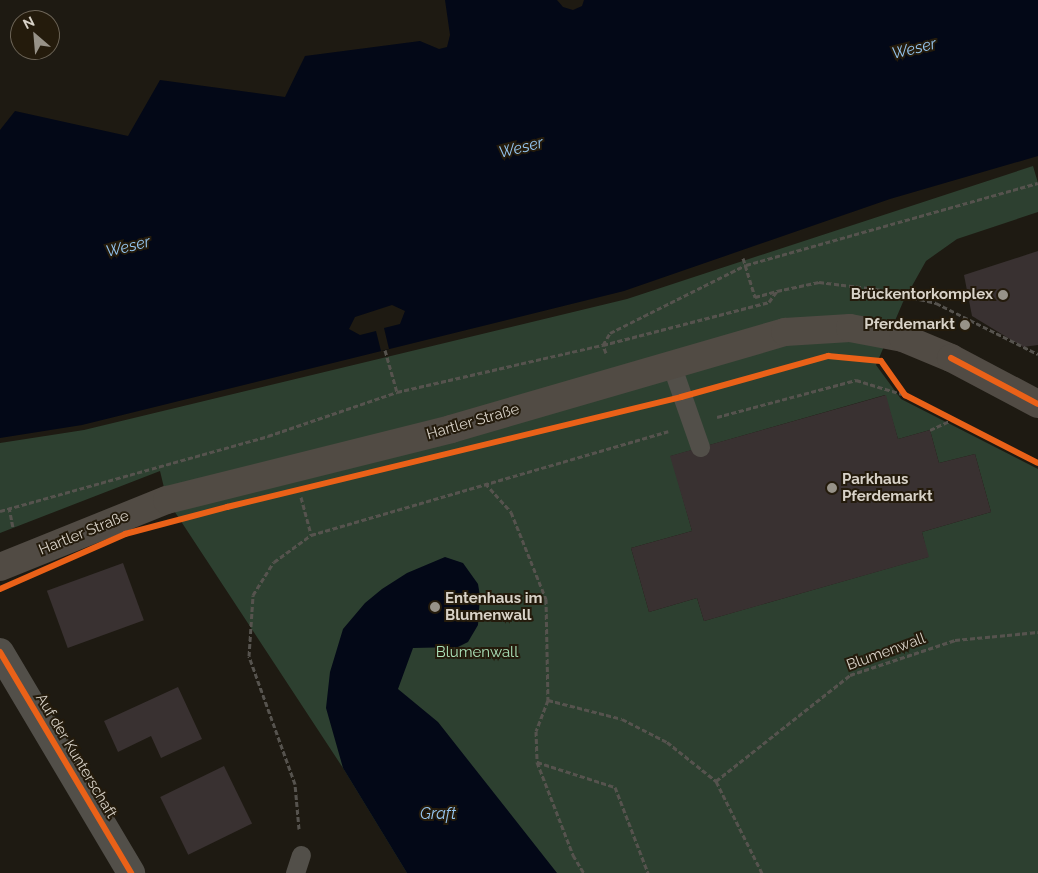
<!DOCTYPE html>
<html>
<head>
<meta charset="utf-8">
<style>
	body { margin:0 }
	#map { position:relative; width:1038px; height:873px; overflow:hidden; background:#1e1a12; font-family:Raleway,sans-serif }
	div>[style] { position:absolute }
	[style*='--x'] { left:calc(var(--x)*1px); top:calc(var(--y)*1px); width:calc(var(--w)*1px); rotate:calc(var(--a)*1deg) }
	.green>* { inset:0; background:#2d4030 }
	.water>* { inset:0; background:#030817 }
	.pier>* { inset:0; background:#1e1a12 }
	.building>* { inset:0; background:#393131; transform-origin:0 0 }
	.path>* { height:3px; margin-top:-1.5px; transform-origin:0; background:repeating-linear-gradient(90deg,#56534e 0 5px,transparent 0 7.5px) }
	.lane>* { height:19px; margin:-9.5px; padding:0 9.5px; transform-origin:9.5px; border-radius:9.5px; background:#524f49 }
	.street>* { height:28px; margin:-14px; padding:0 14px; transform-origin:14px; border-radius:14px; background:#524f49 }
	.secondary>* { height:28px; margin:-14px; padding:0 14px; transform-origin:14px; border-radius:14px; background:#514b44 }
	.cycleway>* { height:6px; margin:-3px; padding:0 3px; transform-origin:3px; border-radius:3px; background:#ea6118 }
	.dots>* { width:14px; height:14px; translate:-50% -50%; box-sizing:border-box; border:2px solid #241b0c; border-radius:50% }
	span { translate:-50% -50%; white-space:nowrap; text-align:center; line-height:1.15; -webkit-text-stroke:4px #241b0c; paint-order:stroke }
	.poi-label { font-size:15px; color:#d8d2c8; font-weight:700 }
	.right { translate:-100% -50%; text-align:right }
	.left { translate:0 -50%; text-align:left }
	.street-label { font-size:15px; color:#d8d2c8 }
	.park-label { font-size:15px; color:#abe2b9 }
	.water-label { font-size:16px; color:#96c6f1; font-style:italic }
	.north { position:absolute; left:10px; top:10px; width:50px; height:50px; box-sizing:border-box; background:#241b0c; border:1px solid #6c6457; border-radius:50%; rotate:333deg; font-size:14px; font-weight:700; line-height:20px; text-align:center; color:#d8d2c8 }
	.north::after { content:''; display:block; margin:auto; width:18px; height:22px; background:#979288; clip-path:polygon(50% 0,100% 100%,50% 72%,0 100%) }
</style>
</head>
<body>
<div id="map">
	<div class="green">
		<div style="clip-path:polygon(evenodd,1033px 166px,1038px 183px,1038px 212px,957px 239px,926px 261px,903px 302px,876px 365px,901px 399px,1038px 469px,1038px 873px,407px 873px,343px 768px,167px 500px,160px 471px,0 533px,0 443px,84px 430px,627px 299px,1033px 166px,885px 395px,898px 439px,930px 430px,939px 463px,975px 454px,991px 512px,922px 532px,928px 557px,704px 621px,697px 598px,649px 612px,631px 548px,692px 531px,671px 456px,885px 395px)"></div>
	</div>
	<div class="water">
		<div style="clip-path:polygon(445px 0,557px 0,563px 7px,573px 10px,582px 6px,584px 0,1038px 0,1038px 156px,890px 199px,624px 291px,82px 425px,0 438px,0 130px,15px 111px,128px 136px,160px 80px,285px 97px,305px 56px,420px 41px,439px 49px,447px 47px,450px 35px)"></div>
		<div style="clip-path:polygon(445px 557px,463px 563px,478px 584px,480px 596px,478px 625px,468px 642px,458px 647px,413px 648px,398px 689px,438px 722px,557px 873px,407px 873px,343px 768px,326px 708px,330px 672px,343px 629px,365px 603px,382px 589px,407px 573px)"></div>
	</div>
	<div class="pier">
		<div style="clip-path:polygon(392px 305px,405px 311px,400px 324px,384px 328px,389px 349px,381px 351px,376px 331px,360px 335px,349px 329px,355px 317px)"></div>
	</div>
	<div class="building">
		<div style="clip-path:polygon(1038px 251px,1038px 345px,1023px 347px,972px 316px,964px 275px)"></div>
		<div style="clip-path:polygon(886px 395px,898px 439px,930px 430px,939px 463px,975px 454px,991px 512px,922px 532px,929px 557px,704px 621px,697px 598px,649px 612px,631px 548px,692px 531px,670px 456px)"></div>
		<div style="left:123px;top:563px;width:61px;height:81px;rotate:70deg"></div>
		<div style="clip-path:polygon(178px 687px,202px 739px,161px 758px,151px 736px,118px 752px,104px 721px)"></div>
		<div style="left:224px;top:766px;width:64px;height:71px;rotate:64deg"></div>
	</div>
	<div class="path">
		<div style="--x:743;--y:258;--w:41;--a:72.9"></div>
		<div style="--x:755;--y:297;--w:23;--a:-15"></div>
		<div style="--x:385;--y:350;--w:44;--a:74.1"></div>
		<div style="--x:606;--y:353;--w:9;--a:-111"></div>
		<div style="--x:603;--y:345;--w:14;--a:-60"></div>
		<div style="--x:610;--y:333;--w:152;--a:-26.6"></div>
		<div style="--x:746;--y:265;--w:303;--a:-15.7"></div>
		<div style="--x:717;--y:417;--w:144;--a:-14.9"></div>
		<div style="--x:856;--y:380;--w:51;--a:17"></div>
		<div style="--x:930;--y:430;--w:23;--a:-25"></div>
		<div style="--x:485;--y:483;--w:39;--a:48"></div>
		<div style="--x:511;--y:512;--w:94;--a:68.1"></div>
		<div style="--x:546;--y:599;--w:101;--a:88.9"></div>
		<div style="--x:548;--y:700;--w:76;--a:14.4"></div>
		<div style="--x:622;--y:719;--w:51;--a:27.1"></div>
		<div style="--x:667;--y:742;--w:63;--a:38.5"></div>
		<div style="--x:301;--y:497;--w:39;--a:75"></div>
		<div style="--x:9;--y:507;--w:21;--a:79"></div>
		<div style="--x:0;--y:511;--w:278;--a:-15.6"></div>
		<div style="--x:268;--y:436;--w:136;--a:-18.8"></div>
		<div style="--x:397;--y:392;--w:211;--a:-12.9"></div>
		<div style="--x:603;--y:345;--w:171;--a:-14.5"></div>
		<div style="--x:769;--y:302;--w:14;--a:-54"></div>
		<div style="--x:777;--y:291;--w:43;--a:-12.1"></div>
		<div style="--x:819;--y:282;--w:57;--a:7"></div>
		<div style="--x:876;--y:289;--w:62;--a:13.1"></div>
		<div style="--x:936;--y:303;--w:114;--a:26.6"></div>
		<div style="--x:548;--y:700;--w:33;--a:111"></div>
		<div style="--x:536;--y:731;--w:31;--a:88"></div>
		<div style="--x:537;--y:762;--w:100;--a:68.8"></div>
		<div style="--x:573;--y:855;--w:21;--a:59"></div>
		<div style="--x:537;--y:762;--w:82;--a:17.8"></div>
		<div style="--x:615;--y:787;--w:92;--a:69"></div>
		<div style="--x:299;--y:829;--w:45;--a:-95.1"></div>
		<div style="--x:295;--y:784;--w:136;--a:-109.8"></div>
		<div style="--x:249;--y:656;--w:61;--a:-86.2"></div>
		<div style="--x:253;--y:595;--w:39;--a:-58"></div>
		<div style="--x:274;--y:562;--w:46;--a:-36.1"></div>
		<div style="--x:311;--y:535;--w:372;--a:-16.2"></div>
		<div style="--x:762;--y:873;--w:103;--a:-116.6"></div>
		<div style="--x:716;--y:781;--w:171;--a:-38.3"></div>
		<div style="--x:850;--y:675;--w:111;--a:-18.4"></div>
		<div style="--x:955;--y:640;--w:83;--a:-5.5"></div>
	</div>
	<div class="lane">
		<div style="--x:671;--y:364;--w:88;--a:70.7"></div>
		<div style="--x:295;--y:873;--w:19;--a:-72"></div>
	</div>
	<div class="street">
		<div style="--x:0;--y:652;--w:257;--a:59.3"></div>
	</div>
	<div class="secondary">
		<div style="--x:0;--y:567;--w:180;--a:-21.9"></div>
		<div style="--x:167;--y:500;--w:293;--a:-14"></div>
		<div style="--x:451;--y:429;--w:348;--a:-16.2"></div>
		<div style="--x:785;--y:332;--w:65;--a:-3.5"></div>
		<div style="--x:850;--y:328;--w:54;--a:10.7"></div>
		<div style="--x:903;--y:338;--w:52;--a:22.6"></div>
		<div style="--x:951;--y:358;--w:98;--a:27.9"></div>
	</div>
	<div class="cycleway">
		<div style="--x:951;--y:358;--w:98;--a:27.9"></div>
		<div style="--x:0;--y:589;--w:137;--a:-23.7"></div>
		<div style="--x:125;--y:534;--w:106;--a:-14.8"></div>
		<div style="--x:227;--y:507;--w:467;--a:-13.6"></div>
		<div style="--x:681;--y:397;--w:153;--a:-15.6"></div>
		<div style="--x:828;--y:356;--w:53;--a:5.4"></div>
		<div style="--x:881;--y:361;--w:42;--a:54.8"></div>
		<div style="--x:905;--y:395;--w:149;--a:27.1"></div>
		<div style="--x:0;--y:652;--w:257;--a:59.3"></div>
	</div>
	<div class="dots">
		<div style="left:1003px;top:295px;background:#979288"></div>
		<div style="left:965px;top:325px;background:#979288"></div>
		<div style="left:832px;top:488px;background:#979288"></div>
		<div style="left:435px;top:607px;background:#979288"></div>
	</div>
	<div class="poi-label">
		<span class="right" style="left:993px;top:295px">Brückentorkomplex</span>
		<span class="right" style="left:955px;top:325px">Pferdemarkt</span>
		<span class="left" style="left:842px;top:488px">Parkhaus<br>Pferdemarkt</span>
		<span class="left" style="left:445px;top:607px">Entenhaus im<br>Blumenwall</span>
	</div>
	<div class="street-label">
		<span style="left:473px;top:422px;rotate:-16deg">Hartler Straße</span>
		<span style="left:84px;top:533px;rotate:-22deg">Hartler Straße</span>
		<span style="left:886px;top:652px;rotate:-20deg">Blumenwall</span>
		<span style="left:76px;top:756px;rotate:59deg">Auf der Kunterschaft</span>
	</div>
	<div class="park-label">
		<span style="left:477px;top:653px">Blumenwall</span>
	</div>
	<div class="water-label">
		<span style="left:914px;top:49px;rotate:-14deg">Weser</span>
		<span style="left:521px;top:148px;rotate:-14deg">Weser</span>
		<span style="left:128px;top:247px;rotate:-14deg">Weser</span>
		<span style="left:438px;top:814px">Graft</span>
	</div>
	<div class="north">N</div>
</div>
</body>
</html>
